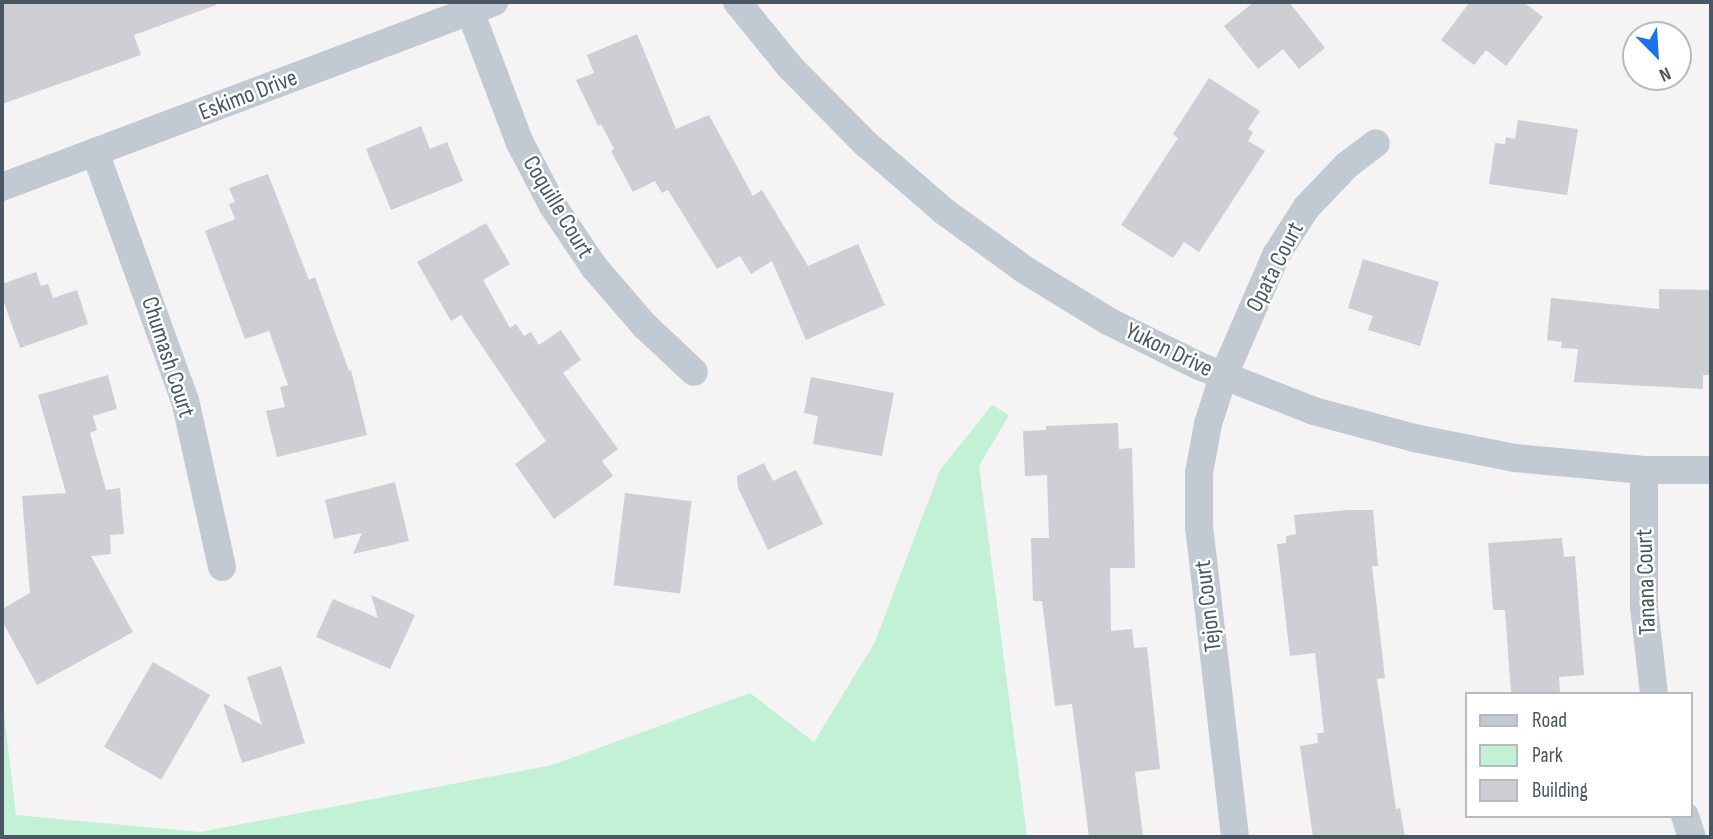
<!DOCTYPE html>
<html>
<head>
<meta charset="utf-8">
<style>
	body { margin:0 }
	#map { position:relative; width:1713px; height:839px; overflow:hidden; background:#f5f3f3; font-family:"Sofia Sans Condensed",sans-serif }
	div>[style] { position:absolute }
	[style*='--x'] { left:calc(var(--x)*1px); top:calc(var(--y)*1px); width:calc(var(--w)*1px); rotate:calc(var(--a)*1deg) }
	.green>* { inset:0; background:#c3f1d5 }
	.building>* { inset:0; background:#cdcfd5; transform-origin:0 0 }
	.minor>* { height:28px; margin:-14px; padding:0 14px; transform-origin:14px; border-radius:14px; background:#c1cad2 }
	span { translate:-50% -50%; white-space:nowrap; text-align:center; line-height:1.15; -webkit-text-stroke:5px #fff; paint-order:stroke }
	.street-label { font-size:24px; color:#4a5661 }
	.frame { position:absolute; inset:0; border:4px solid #4a5661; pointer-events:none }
	.legend { position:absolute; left:1465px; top:692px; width:228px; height:126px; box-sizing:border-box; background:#fff; border:2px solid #b7bbc0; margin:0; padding:9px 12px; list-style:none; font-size:21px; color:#4a5661 }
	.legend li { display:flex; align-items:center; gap:14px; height:35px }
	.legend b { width:35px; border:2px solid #b7bbc0 }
	.north { position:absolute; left:1622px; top:21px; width:70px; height:70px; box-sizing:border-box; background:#fff; border:2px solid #b7bbc0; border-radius:50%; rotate:156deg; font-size:19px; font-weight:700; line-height:28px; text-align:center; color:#4a5661 }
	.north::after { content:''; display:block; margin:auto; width:24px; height:32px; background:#1a73e8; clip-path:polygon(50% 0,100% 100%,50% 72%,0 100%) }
</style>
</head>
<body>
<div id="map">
	<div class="green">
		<div style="clip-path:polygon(992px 405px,1009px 415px,979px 466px,1027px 837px,2px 837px,2px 695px,16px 815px,200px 832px,552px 765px,750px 693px,814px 742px,875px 642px,940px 470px)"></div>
	</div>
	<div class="building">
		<div style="clip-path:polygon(2px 2px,216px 2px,216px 5px,134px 35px,141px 55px,2px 104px)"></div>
		<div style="clip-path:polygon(1254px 2px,1289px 2px,1325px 48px,1299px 69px,1283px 49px,1258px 69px,1224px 26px)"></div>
		<div style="clip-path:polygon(1470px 2px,1523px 2px,1543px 17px,1506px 66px,1486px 50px,1474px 65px,1441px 40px)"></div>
		<div style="clip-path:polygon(637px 34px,676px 129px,709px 115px,753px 196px,762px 190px,808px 266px,858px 244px,885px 305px,806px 340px,772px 261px,751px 274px,740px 256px,717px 269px,668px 190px,662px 193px,655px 181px,633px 192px,611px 151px,614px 149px,601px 124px,598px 126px,576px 80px,594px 73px,587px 55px)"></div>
		<div style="clip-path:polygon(1209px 78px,1260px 111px,1248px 129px,1253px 132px,1248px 141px,1265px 151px,1199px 252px,1184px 242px,1173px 258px,1121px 225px,1178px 138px,1173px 134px)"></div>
		<div style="clip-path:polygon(1518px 120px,1578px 129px,1567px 195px,1489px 184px,1495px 143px,1505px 144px,1506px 137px,1515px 139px)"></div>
		<div style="clip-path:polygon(421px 126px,430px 149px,447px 142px,463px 181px,391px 210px,366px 149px)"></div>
		<div style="clip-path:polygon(268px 174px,309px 280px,315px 277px,349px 371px,351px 370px,367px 435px,277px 457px,266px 411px,285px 407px,280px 387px,288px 385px,269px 331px,245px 339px,205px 231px,235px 219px,229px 204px,235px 202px,229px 188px)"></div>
		<div style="clip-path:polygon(486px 223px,510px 264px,483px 280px,510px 328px,516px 324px,524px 336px,531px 332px,539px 345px,561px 330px,581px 360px,563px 373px,618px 449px,602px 461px,613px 476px,554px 519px,515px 464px,546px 441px,461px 315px,451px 321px,417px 262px)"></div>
		<div style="clip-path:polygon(1363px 259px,1439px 282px,1420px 346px,1368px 330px,1373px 316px,1348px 308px)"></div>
		<div style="clip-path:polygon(36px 272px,41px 286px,48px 284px,53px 298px,77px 290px,88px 324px,20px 348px,2px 297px,2px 284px)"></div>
		<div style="clip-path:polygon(1659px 289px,1711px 290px,1711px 375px,1703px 375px,1703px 389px,1574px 382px,1578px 349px,1561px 348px,1562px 342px,1547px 340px,1551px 298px,1659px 309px)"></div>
		<div style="clip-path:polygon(108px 375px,117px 409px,93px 416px,97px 430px,90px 433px,106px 490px,120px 488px,124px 534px,110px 535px,111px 554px,91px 556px,133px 632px,37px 685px,2px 621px,2px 609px,30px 593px,22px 496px,66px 493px,38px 395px)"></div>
		<div style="clip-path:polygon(811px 377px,894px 393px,882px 456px,813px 444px,818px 416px,804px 413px)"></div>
		<div style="clip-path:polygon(1118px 423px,1119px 449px,1132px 448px,1135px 568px,1110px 568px,1111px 631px,1132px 629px,1134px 648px,1147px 647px,1160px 769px,1135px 772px,1143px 837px,1089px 837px,1072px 704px,1055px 706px,1042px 601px,1033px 601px,1031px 538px,1049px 538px,1047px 475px,1025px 476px,1023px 431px,1046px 430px,1046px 426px)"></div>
		<div style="clip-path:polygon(764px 463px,773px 481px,796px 470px,823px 524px,768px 550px,738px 488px,737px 476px)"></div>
		<div style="clip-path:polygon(395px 482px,409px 541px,353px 554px,362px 533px,334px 539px,325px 500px)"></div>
		<div style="left:625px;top:493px;width:67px;height:93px;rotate:7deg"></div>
		<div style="clip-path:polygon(1348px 510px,1373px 510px,1378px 566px,1372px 566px,1385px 678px,1377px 679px,1396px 809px,1400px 808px,1405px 837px,1313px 837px,1300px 746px,1318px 743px,1317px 733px,1324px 733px,1315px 653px,1290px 656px,1277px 544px,1286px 543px,1286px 536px,1296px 534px,1294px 515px)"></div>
		<div style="clip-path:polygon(1562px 538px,1564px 557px,1575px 556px,1584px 675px,1559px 677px,1560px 694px,1511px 694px,1505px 610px,1493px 610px,1488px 543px)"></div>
		<div style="clip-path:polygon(371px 595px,415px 615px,390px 669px,316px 637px,333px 599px,378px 618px)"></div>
		<div style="left:153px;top:662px;width:66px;height:98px;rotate:30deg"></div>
		<div style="clip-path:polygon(281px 666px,305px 743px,242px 763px,223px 703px,262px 725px,247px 677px)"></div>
	</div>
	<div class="minor">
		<div style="--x:737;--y:2;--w:84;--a:50.8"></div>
		<div style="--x:790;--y:67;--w:107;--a:45.4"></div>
		<div style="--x:865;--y:143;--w:106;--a:40.8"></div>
		<div style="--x:945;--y:212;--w:99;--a:35.9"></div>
		<div style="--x:1025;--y:270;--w:100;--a:31.5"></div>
		<div style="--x:1110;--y:322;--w:99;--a:26.3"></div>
		<div style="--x:1199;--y:366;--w:123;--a:21.4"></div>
		<div style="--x:1314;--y:411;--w:104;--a:15.1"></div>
		<div style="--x:1414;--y:438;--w:103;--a:11.2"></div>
		<div style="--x:1515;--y:458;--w:130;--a:5.3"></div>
		<div style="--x:1644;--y:470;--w:67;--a:0"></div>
		<div style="--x:470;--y:11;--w:141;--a:69.3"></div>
		<div style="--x:520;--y:143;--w:71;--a:62.4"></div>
		<div style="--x:553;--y:206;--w:73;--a:56.1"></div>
		<div style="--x:594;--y:267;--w:78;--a:49.2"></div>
		<div style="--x:645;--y:326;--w:67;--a:43.2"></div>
		<div style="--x:95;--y:152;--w:264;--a:70.1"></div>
		<div style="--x:185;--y:400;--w:171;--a:77.5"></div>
		<div style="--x:2;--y:187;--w:526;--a:-20.61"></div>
		<div style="--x:1644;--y:470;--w:137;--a:90"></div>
		<div style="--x:1644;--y:607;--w:88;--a:83.4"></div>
		<div style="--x:1685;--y:816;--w:22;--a:72"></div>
		<div style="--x:1235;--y:837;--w:311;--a:-96.6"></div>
		<div style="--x:1199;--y:528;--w:55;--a:-90"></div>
		<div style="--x:1199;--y:473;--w:50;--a:-79.6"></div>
		<div style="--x:1208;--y:424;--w:49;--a:-72.3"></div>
		<div style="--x:1223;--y:377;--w:133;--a:-66.5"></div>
		<div style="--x:1276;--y:255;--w:56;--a:-57.4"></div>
		<div style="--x:1306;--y:208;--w:59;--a:-46.4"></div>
		<div style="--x:1347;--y:165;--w:36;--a:-37"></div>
	</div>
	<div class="street-label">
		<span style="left:248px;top:95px;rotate:-21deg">Eskimo Drive</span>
		<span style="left:558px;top:207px;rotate:59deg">Coquille Court</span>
		<span style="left:1275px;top:267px;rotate:-63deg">Opata Court</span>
		<span style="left:1169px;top:350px;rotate:26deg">Yukon Drive</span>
		<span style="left:168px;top:357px;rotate:72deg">Chumash Court</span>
		<span style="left:1646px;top:582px;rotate:-92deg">Tanana Court</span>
		<span style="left:1208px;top:606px;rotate:-97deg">Tejon Court</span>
	</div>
	<div class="frame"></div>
	<ul class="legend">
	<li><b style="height:9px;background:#c1cad2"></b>Road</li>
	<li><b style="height:19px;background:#c3f1d5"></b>Park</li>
	<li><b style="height:19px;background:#cdcfd5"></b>Building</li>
	</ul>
	<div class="north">N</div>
</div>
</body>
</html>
